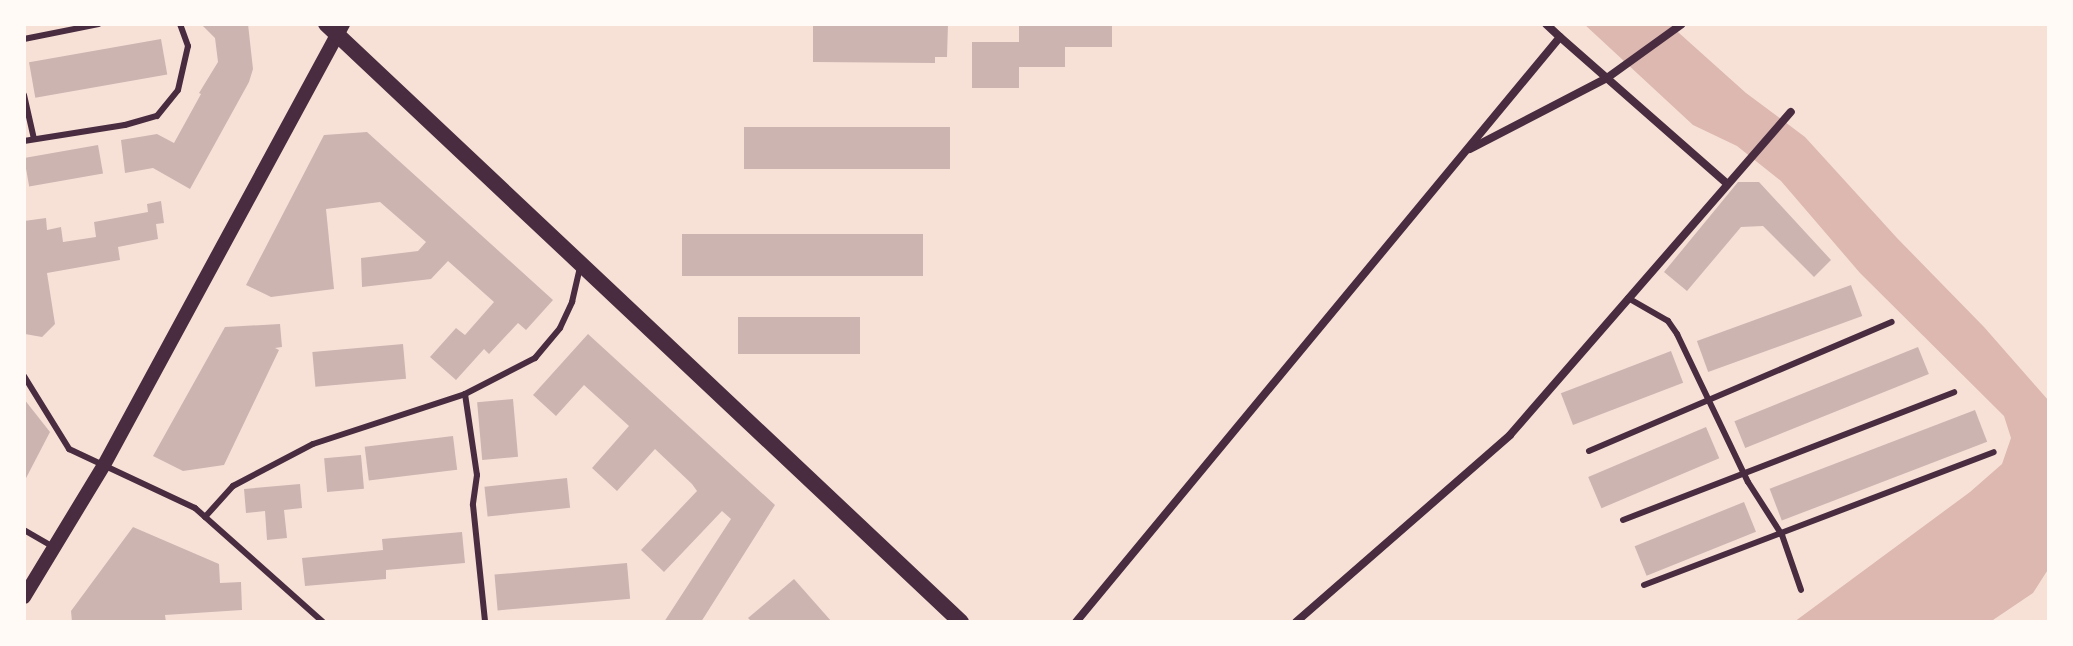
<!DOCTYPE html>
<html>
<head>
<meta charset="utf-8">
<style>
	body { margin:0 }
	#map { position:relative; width:2073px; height:646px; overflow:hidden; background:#f7e1d7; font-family:"Noto Sans",sans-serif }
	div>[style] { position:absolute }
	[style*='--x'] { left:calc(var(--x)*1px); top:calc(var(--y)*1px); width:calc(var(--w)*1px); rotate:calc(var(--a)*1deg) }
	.water>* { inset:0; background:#dcb8b0 }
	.building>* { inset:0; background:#ccb4b1; transform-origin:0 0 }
	.service>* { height:6px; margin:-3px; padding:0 3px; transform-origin:3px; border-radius:3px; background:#4a2c40 }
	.minor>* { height:8px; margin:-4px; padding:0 4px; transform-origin:4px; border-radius:4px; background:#4a2c40 }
	.tertiary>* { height:14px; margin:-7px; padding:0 7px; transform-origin:7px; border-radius:7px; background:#4a2c40 }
	.secondary>* { height:16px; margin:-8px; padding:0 8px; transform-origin:8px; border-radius:8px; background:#4a2c40 }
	span { translate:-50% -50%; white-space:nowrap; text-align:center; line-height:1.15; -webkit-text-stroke:6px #fffaf5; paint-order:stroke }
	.frame { position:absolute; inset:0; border:26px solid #fffaf5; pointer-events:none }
</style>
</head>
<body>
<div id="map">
	<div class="water">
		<div style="clip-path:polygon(1584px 24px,1669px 24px,1746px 93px,1805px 137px,1897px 238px,1984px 327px,2049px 401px,2049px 568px,2033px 593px,1990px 622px,1794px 622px,1970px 492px,2002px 464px,2011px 438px,2004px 416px,1860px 273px,1781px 181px,1737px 146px,1693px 125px)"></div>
	</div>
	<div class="building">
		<div style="clip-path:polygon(201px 24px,248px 24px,253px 69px,249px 82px,190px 189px,153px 168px,125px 173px,121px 140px,157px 134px,174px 143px,201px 94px,199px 93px,218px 62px,215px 38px)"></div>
		<div style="clip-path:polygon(813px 24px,948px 24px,947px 57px,935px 57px,935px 63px,813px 62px)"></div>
		<div style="clip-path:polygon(1019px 24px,1112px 24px,1112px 47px,1065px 47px,1065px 67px,1019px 67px,1019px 88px,972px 88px,972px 42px,1019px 42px)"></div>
		<div style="left:161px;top:39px;width:36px;height:134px;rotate:80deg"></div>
		<div style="left:744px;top:127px;width:206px;height:42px"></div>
		<div style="clip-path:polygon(367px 132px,553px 300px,526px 330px,518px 323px,489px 354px,484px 349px,456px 380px,430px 357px,456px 328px,465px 335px,494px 302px,448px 261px,431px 279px,362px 287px,361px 258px,418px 251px,426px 242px,380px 202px,326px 209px,334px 289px,271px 297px,246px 285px,324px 135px)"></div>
		<div style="left:98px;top:145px;width:29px;height:75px;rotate:80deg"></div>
		<div style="clip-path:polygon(1738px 182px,1759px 182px,1831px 260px,1814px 277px,1763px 226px,1741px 227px,1687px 291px,1664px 272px)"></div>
		<div style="clip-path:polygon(161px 201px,164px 223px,156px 224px,158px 239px,118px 247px,120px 260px,47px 273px,55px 324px,42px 337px,25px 334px,24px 221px,46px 218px,47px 230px,61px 227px,63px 242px,96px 237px,94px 222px,148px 212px,147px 204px)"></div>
		<div style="left:682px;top:234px;width:241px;height:42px"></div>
		<div style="left:1851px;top:285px;width:33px;height:164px;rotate:70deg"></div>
		<div style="left:738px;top:317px;width:122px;height:37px"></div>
		<div style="clip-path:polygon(280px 324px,282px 347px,275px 348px,279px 350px,224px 465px,183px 471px,153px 456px,225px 327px)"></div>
		<div style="clip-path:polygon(588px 334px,775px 505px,701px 622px,664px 622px,731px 519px,722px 511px,664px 572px,641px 550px,697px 491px,692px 484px,655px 449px,617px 491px,592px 468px,629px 426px,584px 385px,556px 416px,533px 395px)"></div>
		<div style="left:403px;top:344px;width:35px;height:91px;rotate:85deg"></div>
		<div style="left:1918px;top:347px;width:29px;height:198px;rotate:68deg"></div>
		<div style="left:1671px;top:351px;width:34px;height:118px;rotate:69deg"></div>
		<div style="clip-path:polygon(24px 399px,50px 432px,24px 482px)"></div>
		<div style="left:513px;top:399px;width:58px;height:36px;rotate:85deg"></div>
		<div style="left:1975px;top:410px;width:34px;height:220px;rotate:69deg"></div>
		<div style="left:1706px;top:427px;width:34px;height:128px;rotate:67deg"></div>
		<div style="left:453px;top:436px;width:34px;height:89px;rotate:83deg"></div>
		<div style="left:361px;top:455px;width:34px;height:37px;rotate:85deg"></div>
		<div style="left:567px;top:478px;width:30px;height:83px;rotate:84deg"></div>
		<div style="clip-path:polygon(300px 484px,302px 508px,284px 510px,287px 538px,267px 540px,265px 511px,246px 513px,244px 489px)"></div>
		<div style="left:1744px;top:502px;width:32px;height:118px;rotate:68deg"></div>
		<div style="clip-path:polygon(133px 527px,219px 564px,220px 583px,241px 582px,242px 610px,165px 615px,166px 622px,72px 622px,71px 611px)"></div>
		<div style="clip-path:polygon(462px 532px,465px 563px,386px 570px,386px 579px,305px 586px,302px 558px,383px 550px,382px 539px)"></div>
		<div style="left:627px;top:563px;width:36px;height:133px;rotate:85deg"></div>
		<div style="clip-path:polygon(794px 579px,832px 622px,752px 622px,748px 618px)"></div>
	</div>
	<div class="service">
		<div style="--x:24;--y:39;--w:76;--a:-11.3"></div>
		<div style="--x:24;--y:95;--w:45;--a:77.2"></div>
		<div style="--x:24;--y:141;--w:102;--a:-9"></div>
		<div style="--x:125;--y:125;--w:33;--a:-16"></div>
		<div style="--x:157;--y:116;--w:33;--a:-51"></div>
		<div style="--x:178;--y:90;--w:45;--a:-77.2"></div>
		<div style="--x:188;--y:46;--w:23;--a:-110"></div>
		<div style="--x:1628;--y:298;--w:46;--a:29.9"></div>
		<div style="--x:1668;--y:321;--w:16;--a:55"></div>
		<div style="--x:1677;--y:334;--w:164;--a:64.4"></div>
		<div style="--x:1748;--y:482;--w:63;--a:57.3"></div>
		<div style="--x:1782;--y:535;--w:58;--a:70.9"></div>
		<div style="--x:24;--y:376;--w:86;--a:58.3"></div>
		<div style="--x:69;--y:449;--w:139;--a:25.1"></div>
		<div style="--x:195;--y:508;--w:171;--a:41.7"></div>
		<div style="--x:465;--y:394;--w:82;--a:81.6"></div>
		<div style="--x:477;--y:475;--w:30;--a:98"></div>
		<div style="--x:473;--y:505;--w:118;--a:84.1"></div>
		<div style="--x:1589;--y:451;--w:329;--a:-23.1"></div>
		<div style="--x:205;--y:517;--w:42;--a:-47.9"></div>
		<div style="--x:233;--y:486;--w:90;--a:-27.7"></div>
		<div style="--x:313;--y:444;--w:160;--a:-18.2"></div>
		<div style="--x:465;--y:394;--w:79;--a:-27.2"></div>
		<div style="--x:535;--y:358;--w:39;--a:-50"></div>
		<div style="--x:560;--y:328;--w:29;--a:-65"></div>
		<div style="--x:572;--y:302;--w:37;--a:-77"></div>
		<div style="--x:1623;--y:520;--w:355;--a:-21.1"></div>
		<div style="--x:24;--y:530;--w:34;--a:30"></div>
		<div style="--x:1644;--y:585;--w:374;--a:-20.8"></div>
	</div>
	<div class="minor">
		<div style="--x:1546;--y:24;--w:19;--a:43"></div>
		<div style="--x:1470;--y:149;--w:154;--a:-27.4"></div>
		<div style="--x:1607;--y:78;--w:92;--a:-35.8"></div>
		<div style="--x:1076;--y:622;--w:759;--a:-50.4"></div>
		<div style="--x:1560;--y:37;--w:221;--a:41.3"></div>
		<div style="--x:1296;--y:622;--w:284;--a:-41.1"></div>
		<div style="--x:1510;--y:435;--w:428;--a:-49"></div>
	</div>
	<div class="tertiary">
		<div style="--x:24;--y:597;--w:154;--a:-58.8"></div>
		<div style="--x:104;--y:465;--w:502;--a:-61.54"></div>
	</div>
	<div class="secondary">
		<div style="--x:326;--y:24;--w:872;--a:43.28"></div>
	</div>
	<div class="frame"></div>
</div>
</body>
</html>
